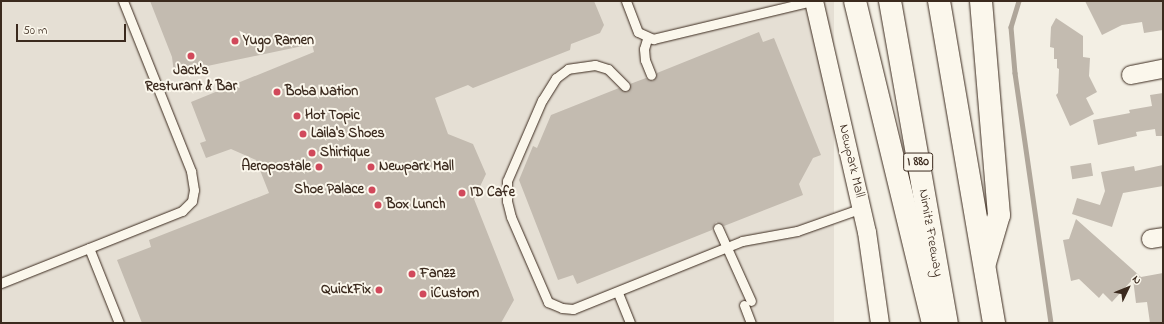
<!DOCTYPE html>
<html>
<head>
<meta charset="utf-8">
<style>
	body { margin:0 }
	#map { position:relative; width:1164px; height:324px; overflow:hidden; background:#f3efe4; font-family:"Indie Flower",sans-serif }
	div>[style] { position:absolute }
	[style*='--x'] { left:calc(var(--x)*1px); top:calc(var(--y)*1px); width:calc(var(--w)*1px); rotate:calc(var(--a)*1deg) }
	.built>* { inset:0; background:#e5dfd4; transform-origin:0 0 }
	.stream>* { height:4.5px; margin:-2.25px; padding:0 2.25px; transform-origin:2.25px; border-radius:2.25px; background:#afa69a }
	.building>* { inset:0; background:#c3bbb0; transform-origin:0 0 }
	.roads { filter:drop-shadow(0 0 1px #3b2a1e) drop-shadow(0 0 1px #3b2a1e) }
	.service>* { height:9px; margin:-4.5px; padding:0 4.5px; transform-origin:4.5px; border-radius:4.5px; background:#fbf7ec }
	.minor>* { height:18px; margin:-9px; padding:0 9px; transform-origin:9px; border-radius:9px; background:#fbf7ec }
	.motorway>* { height:22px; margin:-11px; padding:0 11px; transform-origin:11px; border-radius:11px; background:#fbf7ec }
	.dots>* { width:11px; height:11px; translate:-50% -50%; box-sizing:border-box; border:2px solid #fbf7ec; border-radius:50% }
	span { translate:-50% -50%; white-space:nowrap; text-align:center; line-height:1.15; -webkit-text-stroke:4px #fbf7ec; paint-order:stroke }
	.shield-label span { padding:1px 3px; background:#fbf7ec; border:1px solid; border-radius:3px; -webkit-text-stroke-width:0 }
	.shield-label { font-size:13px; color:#3b2a1e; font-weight:700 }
	.poi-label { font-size:14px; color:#3b2a1e; font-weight:700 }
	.left { translate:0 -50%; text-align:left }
	.right { translate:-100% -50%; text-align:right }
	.street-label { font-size:14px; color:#3b2a1e }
	.frame { position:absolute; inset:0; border:2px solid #3b2a1e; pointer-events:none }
	.north { position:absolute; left:1108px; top:268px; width:40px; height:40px; -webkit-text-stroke:3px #fbf7ec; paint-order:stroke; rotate:47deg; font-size:11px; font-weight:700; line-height:16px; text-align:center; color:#3b2a1e }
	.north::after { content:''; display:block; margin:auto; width:14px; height:18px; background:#3b2a1e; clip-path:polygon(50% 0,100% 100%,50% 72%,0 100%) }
	.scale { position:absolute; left:16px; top:24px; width:110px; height:18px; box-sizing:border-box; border:2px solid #3b2a1e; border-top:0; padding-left:5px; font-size:12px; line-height:14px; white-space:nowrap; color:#3b2a1e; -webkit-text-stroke:3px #fbf7ec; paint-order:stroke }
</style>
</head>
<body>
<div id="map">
	<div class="built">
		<div style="left:1px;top:1px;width:833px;height:322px"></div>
	</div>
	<div class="stream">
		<div style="--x:1019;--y:1;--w:27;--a:107"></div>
		<div style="--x:1011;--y:27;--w:46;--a:85"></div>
		<div style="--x:1015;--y:73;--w:253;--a:81.8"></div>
	</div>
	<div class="building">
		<div style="clip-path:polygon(150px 1px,594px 1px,604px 25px,600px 33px,571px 44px,570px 50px,473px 88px,468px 85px,435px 98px,448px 134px,473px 144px,486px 174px,474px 199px,514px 300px,501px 323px,142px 323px,117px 260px,151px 247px,149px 240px,269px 193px,256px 160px,231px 149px,206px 158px,200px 143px,206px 141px,191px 102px,314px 52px,312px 44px,174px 73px,172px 57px)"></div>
		<div style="clip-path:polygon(1085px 1px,1163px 1px,1163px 30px,1144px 33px,1142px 22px,1122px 25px,1102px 35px)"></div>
		<div style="clip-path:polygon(1056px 18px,1083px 36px,1083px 57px,1090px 58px,1089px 76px,1097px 92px,1086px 98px,1094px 114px,1070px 126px,1056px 95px,1058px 93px,1059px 69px,1057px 68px,1057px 59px,1054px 59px,1054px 48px,1050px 47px,1051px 27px)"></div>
		<div style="clip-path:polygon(759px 32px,763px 42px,774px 38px,821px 155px,813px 158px,799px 184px,803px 195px,724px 226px,716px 222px,712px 230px,577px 284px,573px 275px,558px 280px,519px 180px,533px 146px,537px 148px,551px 115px,619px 88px,627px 92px,630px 84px,646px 78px,653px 81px,657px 73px)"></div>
		<div style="clip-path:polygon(1163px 93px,1163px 136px,1156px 136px,1155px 129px,1136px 132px,1137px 136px,1098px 145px,1093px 120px,1130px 113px,1129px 110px,1152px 106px,1150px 95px)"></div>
		<div style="left:1091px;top:163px;width:13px;height:21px;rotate:81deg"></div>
		<div style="clip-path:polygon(1163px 165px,1163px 186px,1123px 193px,1112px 227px,1072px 214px,1077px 198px,1100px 205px,1105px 191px,1101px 172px,1134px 166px,1135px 171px)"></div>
		<div style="clip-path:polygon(1076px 219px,1141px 277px,1163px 273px,1163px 323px,1150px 323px,1147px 302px,1136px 303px,1133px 279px,1112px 302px,1103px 293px,1099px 298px,1079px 279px,1071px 281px,1063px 240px,1069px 239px)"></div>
	</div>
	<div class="roads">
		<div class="service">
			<div style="--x:626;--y:1;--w:33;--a:69"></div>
			<div style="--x:638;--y:32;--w:17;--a:25"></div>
			<div style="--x:653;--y:39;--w:163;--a:-13.4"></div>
			<div style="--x:647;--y:39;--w:10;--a:107"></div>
			<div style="--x:644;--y:49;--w:11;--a:85"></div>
			<div style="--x:645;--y:60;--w:16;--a:68"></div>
			<div style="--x:625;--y:86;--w:24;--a:-135"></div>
			<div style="--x:608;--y:69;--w:14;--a:-163"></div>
			<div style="--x:595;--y:65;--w:27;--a:172"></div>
			<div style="--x:568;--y:69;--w:15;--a:143"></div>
			<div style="--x:556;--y:78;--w:26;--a:122"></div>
			<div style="--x:542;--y:100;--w:88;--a:113.4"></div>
			<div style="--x:507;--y:181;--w:20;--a:90"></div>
			<div style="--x:507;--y:201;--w:16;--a:76"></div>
			<div style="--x:511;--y:217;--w:93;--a:66.5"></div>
			<div style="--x:548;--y:302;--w:15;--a:23"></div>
			<div style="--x:562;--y:308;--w:11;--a:5"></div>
			<div style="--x:573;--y:309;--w:182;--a:-21.9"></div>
			<div style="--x:742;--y:241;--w:56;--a:-10.3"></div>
			<div style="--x:797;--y:231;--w:69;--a:-19.5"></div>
			<div style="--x:718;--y:228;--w:80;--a:65.7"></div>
			<div style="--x:89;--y:248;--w:81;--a:68.2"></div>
			<div style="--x:1;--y:283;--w:195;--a:-21.7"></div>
			<div style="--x:182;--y:211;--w:14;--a:-45"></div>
			<div style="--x:192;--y:201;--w:11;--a:-80"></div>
			<div style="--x:194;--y:190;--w:19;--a:-99"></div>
			<div style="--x:191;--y:171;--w:183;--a:-111.8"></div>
			<div style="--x:618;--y:293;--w:32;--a:68"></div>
			<div style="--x:744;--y:305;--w:19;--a:69"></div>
		</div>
		<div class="minor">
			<div style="--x:814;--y:1;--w:237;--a:77.1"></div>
			<div style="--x:867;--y:232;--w:92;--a:81.9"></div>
			<div style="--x:1131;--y:75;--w:33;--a:-11"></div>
			<div style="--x:1151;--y:239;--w:12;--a:-9"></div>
		</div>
		<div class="motorway">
			<div style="--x:855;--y:1;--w:331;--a:76.4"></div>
			<div style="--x:890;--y:1;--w:327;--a:80"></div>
			<div style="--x:939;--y:1;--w:327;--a:80.3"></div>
			<div style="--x:981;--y:1;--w:215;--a:85.2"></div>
			<div style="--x:999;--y:215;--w:50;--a:106.3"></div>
		</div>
	</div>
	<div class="dots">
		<div style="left:235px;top:41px;background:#d1495b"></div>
		<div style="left:191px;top:56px;background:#d1495b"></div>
		<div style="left:277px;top:92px;background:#d1495b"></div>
		<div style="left:297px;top:116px;background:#d1495b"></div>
		<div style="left:303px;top:134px;background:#d1495b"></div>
		<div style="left:312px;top:153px;background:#d1495b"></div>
		<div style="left:319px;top:167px;background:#d1495b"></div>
		<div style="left:371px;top:167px;background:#d1495b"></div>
		<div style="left:372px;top:190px;background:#d1495b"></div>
		<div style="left:462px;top:193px;background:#d1495b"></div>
		<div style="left:378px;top:205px;background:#d1495b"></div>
		<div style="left:412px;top:274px;background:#d1495b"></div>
		<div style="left:379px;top:290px;background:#d1495b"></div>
		<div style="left:423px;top:294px;background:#d1495b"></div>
	</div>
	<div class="shield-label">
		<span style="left:918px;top:162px">I 880</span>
	</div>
	<div class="poi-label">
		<span class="left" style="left:243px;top:41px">Yugo Ramen</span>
		<span style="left:191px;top:79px">Jack's<br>Resturant &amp; Bar</span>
		<span class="left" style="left:285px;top:92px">Boba Nation</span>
		<span class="left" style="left:305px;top:116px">Hot Topic</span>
		<span class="left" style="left:311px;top:134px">Laila's Shoes</span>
		<span class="left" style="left:320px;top:153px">Shirtique</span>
		<span class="right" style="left:311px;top:167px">Aeropostale</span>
		<span class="left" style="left:379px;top:167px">Newpark Mall</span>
		<span class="right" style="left:364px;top:190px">Shoe Palace</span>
		<span class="left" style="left:470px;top:193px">ID Cafe</span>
		<span class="left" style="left:386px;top:205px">Box Lunch</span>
		<span class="left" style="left:420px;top:274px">Fanzz</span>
		<span class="right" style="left:371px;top:290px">QuickFix</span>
		<span class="left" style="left:431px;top:294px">iCustom</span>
	</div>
	<div class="street-label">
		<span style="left:851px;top:161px;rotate:77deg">Newpark Mall</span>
		<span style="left:930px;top:233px;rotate:80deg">Nimitz Freeway</span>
	</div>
	<div class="frame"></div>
	<div class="north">N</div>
	<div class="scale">50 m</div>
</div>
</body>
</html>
